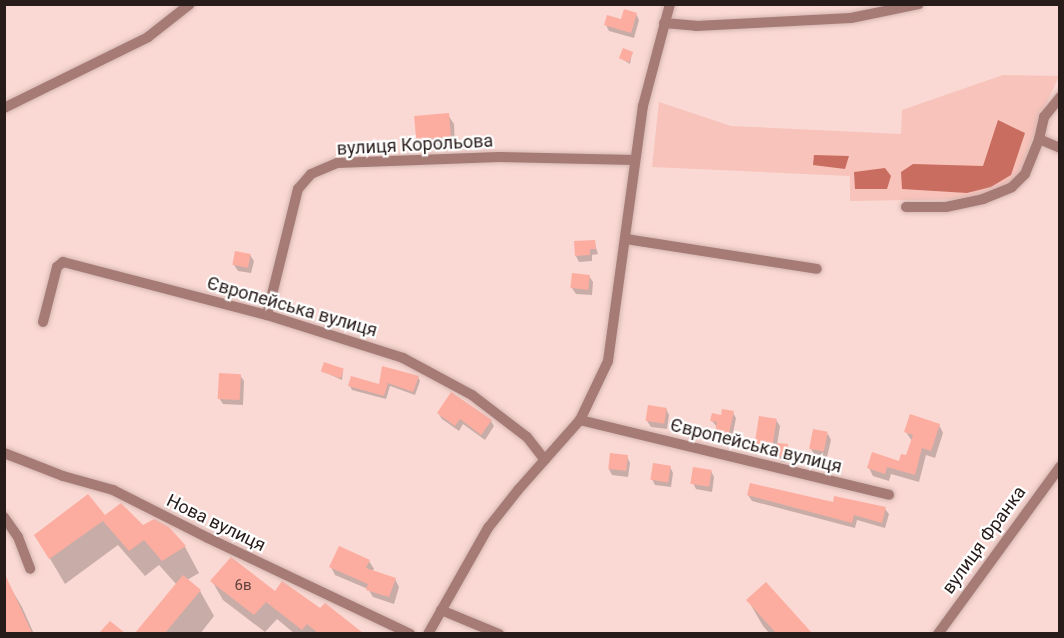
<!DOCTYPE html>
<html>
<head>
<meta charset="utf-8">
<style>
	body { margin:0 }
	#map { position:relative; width:1064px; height:638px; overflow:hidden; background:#fad8d3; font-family:Roboto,sans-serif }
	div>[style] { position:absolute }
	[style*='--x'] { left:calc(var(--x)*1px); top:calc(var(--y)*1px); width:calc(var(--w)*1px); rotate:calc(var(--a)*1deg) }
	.green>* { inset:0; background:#f8c3ba }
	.water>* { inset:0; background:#c96d60 }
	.shadow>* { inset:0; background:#0003 }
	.building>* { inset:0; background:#fcada0; transform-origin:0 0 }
	.roads { filter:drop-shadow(0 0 2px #d4b6b2) drop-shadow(0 0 2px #d4b6b2) }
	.minor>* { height:10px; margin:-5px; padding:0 5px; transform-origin:5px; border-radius:5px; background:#a67b75 }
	span { translate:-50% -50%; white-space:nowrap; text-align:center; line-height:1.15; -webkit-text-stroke:4.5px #fff; paint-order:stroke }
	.number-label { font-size:15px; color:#5d403c }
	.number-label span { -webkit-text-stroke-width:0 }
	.street-label { font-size:18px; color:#281c1a }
	.frame { position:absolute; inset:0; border:6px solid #281c1a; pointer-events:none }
</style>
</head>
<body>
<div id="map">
	<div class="green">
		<div style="clip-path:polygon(1003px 75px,1059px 76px,1041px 115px,1022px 169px,1008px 184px,968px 199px,850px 201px,850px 176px,652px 167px,659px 102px,731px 126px,901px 134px,902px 110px)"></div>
	</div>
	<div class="water">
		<div style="clip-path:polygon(998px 120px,1025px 133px,1011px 175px,991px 187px,967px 193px,902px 189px,901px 172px,913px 164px,983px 166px)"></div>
		<div style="clip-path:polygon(814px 155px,849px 156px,845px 169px,813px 165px)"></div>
		<div style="clip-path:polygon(885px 168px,891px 176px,887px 189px,855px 189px,854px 172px)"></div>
	</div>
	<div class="shadow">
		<div style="clip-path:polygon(636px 14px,639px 20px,634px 38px,609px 31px,606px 25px)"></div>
		<div style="clip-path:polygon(632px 53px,630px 64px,620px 58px)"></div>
		<div style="clip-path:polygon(448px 115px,454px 124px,455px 146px,423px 148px,417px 139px)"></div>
		<div style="clip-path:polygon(594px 241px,598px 254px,592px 255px,592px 261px,579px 262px,576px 256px)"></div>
		<div style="clip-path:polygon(250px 255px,254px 261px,251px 273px,238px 271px,234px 265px)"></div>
		<div style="clip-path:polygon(589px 276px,593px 282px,592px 295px,576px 294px,572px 288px)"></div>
		<div style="clip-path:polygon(384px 368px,418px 377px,420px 381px,415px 395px,390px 386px,386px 399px,352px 390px,350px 386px,380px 386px)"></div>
		<div style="clip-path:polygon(343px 370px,342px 380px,322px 371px)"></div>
		<div style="clip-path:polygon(240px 375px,244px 381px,243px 405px,223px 404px,219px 398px)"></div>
		<div style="clip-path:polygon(666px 409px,669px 415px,667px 429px,651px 427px,647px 421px)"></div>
		<div style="clip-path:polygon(438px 413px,491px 421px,494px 426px,485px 440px,463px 424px,459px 431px,442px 419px)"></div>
		<div style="clip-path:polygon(733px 413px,736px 418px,731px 443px,719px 441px,716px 435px,717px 427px,712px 421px)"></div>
		<div style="clip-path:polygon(776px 420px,780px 426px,777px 445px,787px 445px,791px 451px,790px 462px,781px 462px,778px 451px,761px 449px,757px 443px)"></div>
		<div style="clip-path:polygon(939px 425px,943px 433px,935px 458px,926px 455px,919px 482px,891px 474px,889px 481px,873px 476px,869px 468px,900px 462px,907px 457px,912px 441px,906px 432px)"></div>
		<div style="clip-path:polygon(828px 434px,831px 440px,827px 457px,814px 454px,811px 449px)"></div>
		<div style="clip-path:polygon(627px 457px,630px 463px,628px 477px,612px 475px,609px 469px)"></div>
		<div style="clip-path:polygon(670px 467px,673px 473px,671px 487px,655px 485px,652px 479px)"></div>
		<div style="clip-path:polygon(711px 471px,714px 477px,712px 492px,696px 489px,693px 483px)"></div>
		<div style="clip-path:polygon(748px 495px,885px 509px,889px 514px,885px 528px,857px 520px,855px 528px,752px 501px)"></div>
		<div style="clip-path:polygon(105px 517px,143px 527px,168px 528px,185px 547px,199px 573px,187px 580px,200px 591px,214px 616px,200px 634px,137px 634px,177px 585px,159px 565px,145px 576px,118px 545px,65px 584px,36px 535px)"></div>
		<div style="clip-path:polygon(369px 561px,374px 569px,372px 572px,395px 579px,399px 587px,394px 604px,373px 597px,368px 589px,335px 575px,331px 567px)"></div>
		<div style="clip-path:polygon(212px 581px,275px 593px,320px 610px,325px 605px,360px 634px,295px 634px,277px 619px,265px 632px,223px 600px)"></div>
		<div style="clip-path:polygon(7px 582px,22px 607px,34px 634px,8px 634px,4px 626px)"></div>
		<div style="clip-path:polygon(766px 584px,810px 634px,770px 634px,763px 626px,748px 600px)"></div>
	</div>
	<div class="building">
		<div style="clip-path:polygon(624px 9px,637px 13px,631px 33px,604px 25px,607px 15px,621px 19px)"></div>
		<div style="left:623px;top:48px;width:11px;height:11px;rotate:22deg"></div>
		<div style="left:449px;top:113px;width:24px;height:35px;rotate:85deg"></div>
		<div style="clip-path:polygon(595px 240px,596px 249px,590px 249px,590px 255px,575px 256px,574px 241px)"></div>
		<div style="left:235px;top:251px;width:16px;height:14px;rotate:11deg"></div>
		<div style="left:572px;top:273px;width:18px;height:15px;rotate:6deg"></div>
		<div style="left:324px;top:362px;width:21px;height:10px;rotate:19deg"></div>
		<div style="clip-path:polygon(382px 366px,419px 376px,413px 392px,388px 383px,384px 396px,348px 386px,351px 376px,379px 384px)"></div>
		<div style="left:219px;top:373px;width:22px;height:26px;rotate:3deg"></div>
		<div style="clip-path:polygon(451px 392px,492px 420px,481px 435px,460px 419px,455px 426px,437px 413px)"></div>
		<div style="left:648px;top:405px;width:19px;height:16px;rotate:9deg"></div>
		<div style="clip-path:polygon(722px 409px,734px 411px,728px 438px,714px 435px,717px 422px,710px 421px,712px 413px,721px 415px)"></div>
		<div style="clip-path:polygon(910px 414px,940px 424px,931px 451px,922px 448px,915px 475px,887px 467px,885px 474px,867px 468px,872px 452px,899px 461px,901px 454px,906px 455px,913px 435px,904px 432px)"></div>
		<div style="left:759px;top:416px;width:18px;height:28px;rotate:9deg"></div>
		<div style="left:813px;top:429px;width:15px;height:20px;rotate:11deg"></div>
		<div style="left:777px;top:443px;width:11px;height:13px;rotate:5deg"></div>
		<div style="left:610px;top:453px;width:18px;height:16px;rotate:6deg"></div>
		<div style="left:653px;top:463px;width:18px;height:17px;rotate:9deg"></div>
		<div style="left:693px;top:467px;width:19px;height:17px;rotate:9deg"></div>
		<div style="clip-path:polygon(750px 483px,833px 502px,834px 496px,886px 507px,882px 523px,854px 515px,852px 523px,747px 495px)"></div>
		<div style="clip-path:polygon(88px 494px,105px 515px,121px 503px,143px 525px,154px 519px,169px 527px,186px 546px,162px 561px,144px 540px,129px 551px,103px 521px,49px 559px,34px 535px)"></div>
		<div style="clip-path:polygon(339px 546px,370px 560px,366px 568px,396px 578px,389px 597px,366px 590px,368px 584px,329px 567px)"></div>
		<div style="clip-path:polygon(231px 557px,275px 591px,282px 581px,320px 608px,325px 603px,363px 633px,318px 633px,307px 624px,302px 630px,266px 602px,254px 615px,210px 581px)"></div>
		<div style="clip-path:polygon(4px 572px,32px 633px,6px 633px,4px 630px)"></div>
		<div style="clip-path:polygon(183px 575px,201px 590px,165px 633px,135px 633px)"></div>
		<div style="clip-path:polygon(766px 582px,812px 633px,776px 633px,746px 600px)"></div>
		<div style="clip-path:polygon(110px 621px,125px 633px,99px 633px)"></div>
	</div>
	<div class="roads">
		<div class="minor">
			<div style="--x:664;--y:23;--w:32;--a:5"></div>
			<div style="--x:696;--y:26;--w:155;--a:-3"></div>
			<div style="--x:851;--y:18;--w:69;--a:-11.6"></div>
			<div style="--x:4;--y:108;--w:161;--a:-26.2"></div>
			<div style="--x:148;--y:37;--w:53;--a:-38.2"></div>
			<div style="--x:1039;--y:139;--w:23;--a:-77"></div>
			<div style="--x:1044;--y:117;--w:26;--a:-51"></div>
			<div style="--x:906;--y:207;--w:40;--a:0"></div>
			<div style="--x:946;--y:207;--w:38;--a:-12"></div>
			<div style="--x:983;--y:199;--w:31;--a:-22"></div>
			<div style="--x:1012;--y:187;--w:18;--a:-45"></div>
			<div style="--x:1025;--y:174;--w:38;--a:-68"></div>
			<div style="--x:1039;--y:139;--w:23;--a:23"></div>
			<div style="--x:626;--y:239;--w:193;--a:8.9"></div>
			<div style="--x:267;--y:315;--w:130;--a:-76.2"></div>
			<div style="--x:298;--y:189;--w:20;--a:-49"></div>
			<div style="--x:311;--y:174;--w:28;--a:-23"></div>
			<div style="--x:337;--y:163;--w:162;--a:-2.1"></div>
			<div style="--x:499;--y:157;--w:136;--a:1.3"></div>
			<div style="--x:43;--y:322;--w:57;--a:-75.7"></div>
			<div style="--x:57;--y:267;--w:8;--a:-40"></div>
			<div style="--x:63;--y:262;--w:211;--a:14.6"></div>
			<div style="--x:267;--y:315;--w:143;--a:17.5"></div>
			<div style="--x:403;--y:358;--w:78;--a:28.2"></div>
			<div style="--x:472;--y:395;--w:69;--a:37.4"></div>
			<div style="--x:527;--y:437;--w:29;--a:52"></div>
			<div style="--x:580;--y:420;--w:318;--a:13.6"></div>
			<div style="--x:4;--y:453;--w:63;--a:21.3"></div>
			<div style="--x:63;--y:476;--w:52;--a:15.6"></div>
			<div style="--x:113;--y:490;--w:106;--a:26.8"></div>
			<div style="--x:208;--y:538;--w:224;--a:25.4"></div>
			<div style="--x:4;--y:517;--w:24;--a:55"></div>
			<div style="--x:18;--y:537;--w:34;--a:69"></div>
			<div style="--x:441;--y:610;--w:63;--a:22.5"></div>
			<div style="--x:428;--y:634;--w:122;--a:-60.5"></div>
			<div style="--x:488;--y:528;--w:48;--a:-51.7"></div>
			<div style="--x:518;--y:490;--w:94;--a:-48.5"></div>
			<div style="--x:580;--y:420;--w:65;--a:-64.6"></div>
			<div style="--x:608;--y:361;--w:257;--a:-82.2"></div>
			<div style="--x:643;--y:106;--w:106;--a:-75.2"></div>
			<div style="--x:938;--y:634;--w:207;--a:-53.9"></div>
		</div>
	</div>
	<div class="number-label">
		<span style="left:243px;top:586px">6в</span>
	</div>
	<div class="street-label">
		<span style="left:415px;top:145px;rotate:-3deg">вулиця Корольова</span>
		<span style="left:292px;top:307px;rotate:16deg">Європейська вулиця</span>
		<span style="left:756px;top:446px;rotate:14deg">Європейська вулиця</span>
		<span style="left:216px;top:523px;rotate:26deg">Нова вулиця</span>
		<span style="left:984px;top:540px;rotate:-54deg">вулиця Франка</span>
	</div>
	<div class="frame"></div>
</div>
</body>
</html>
